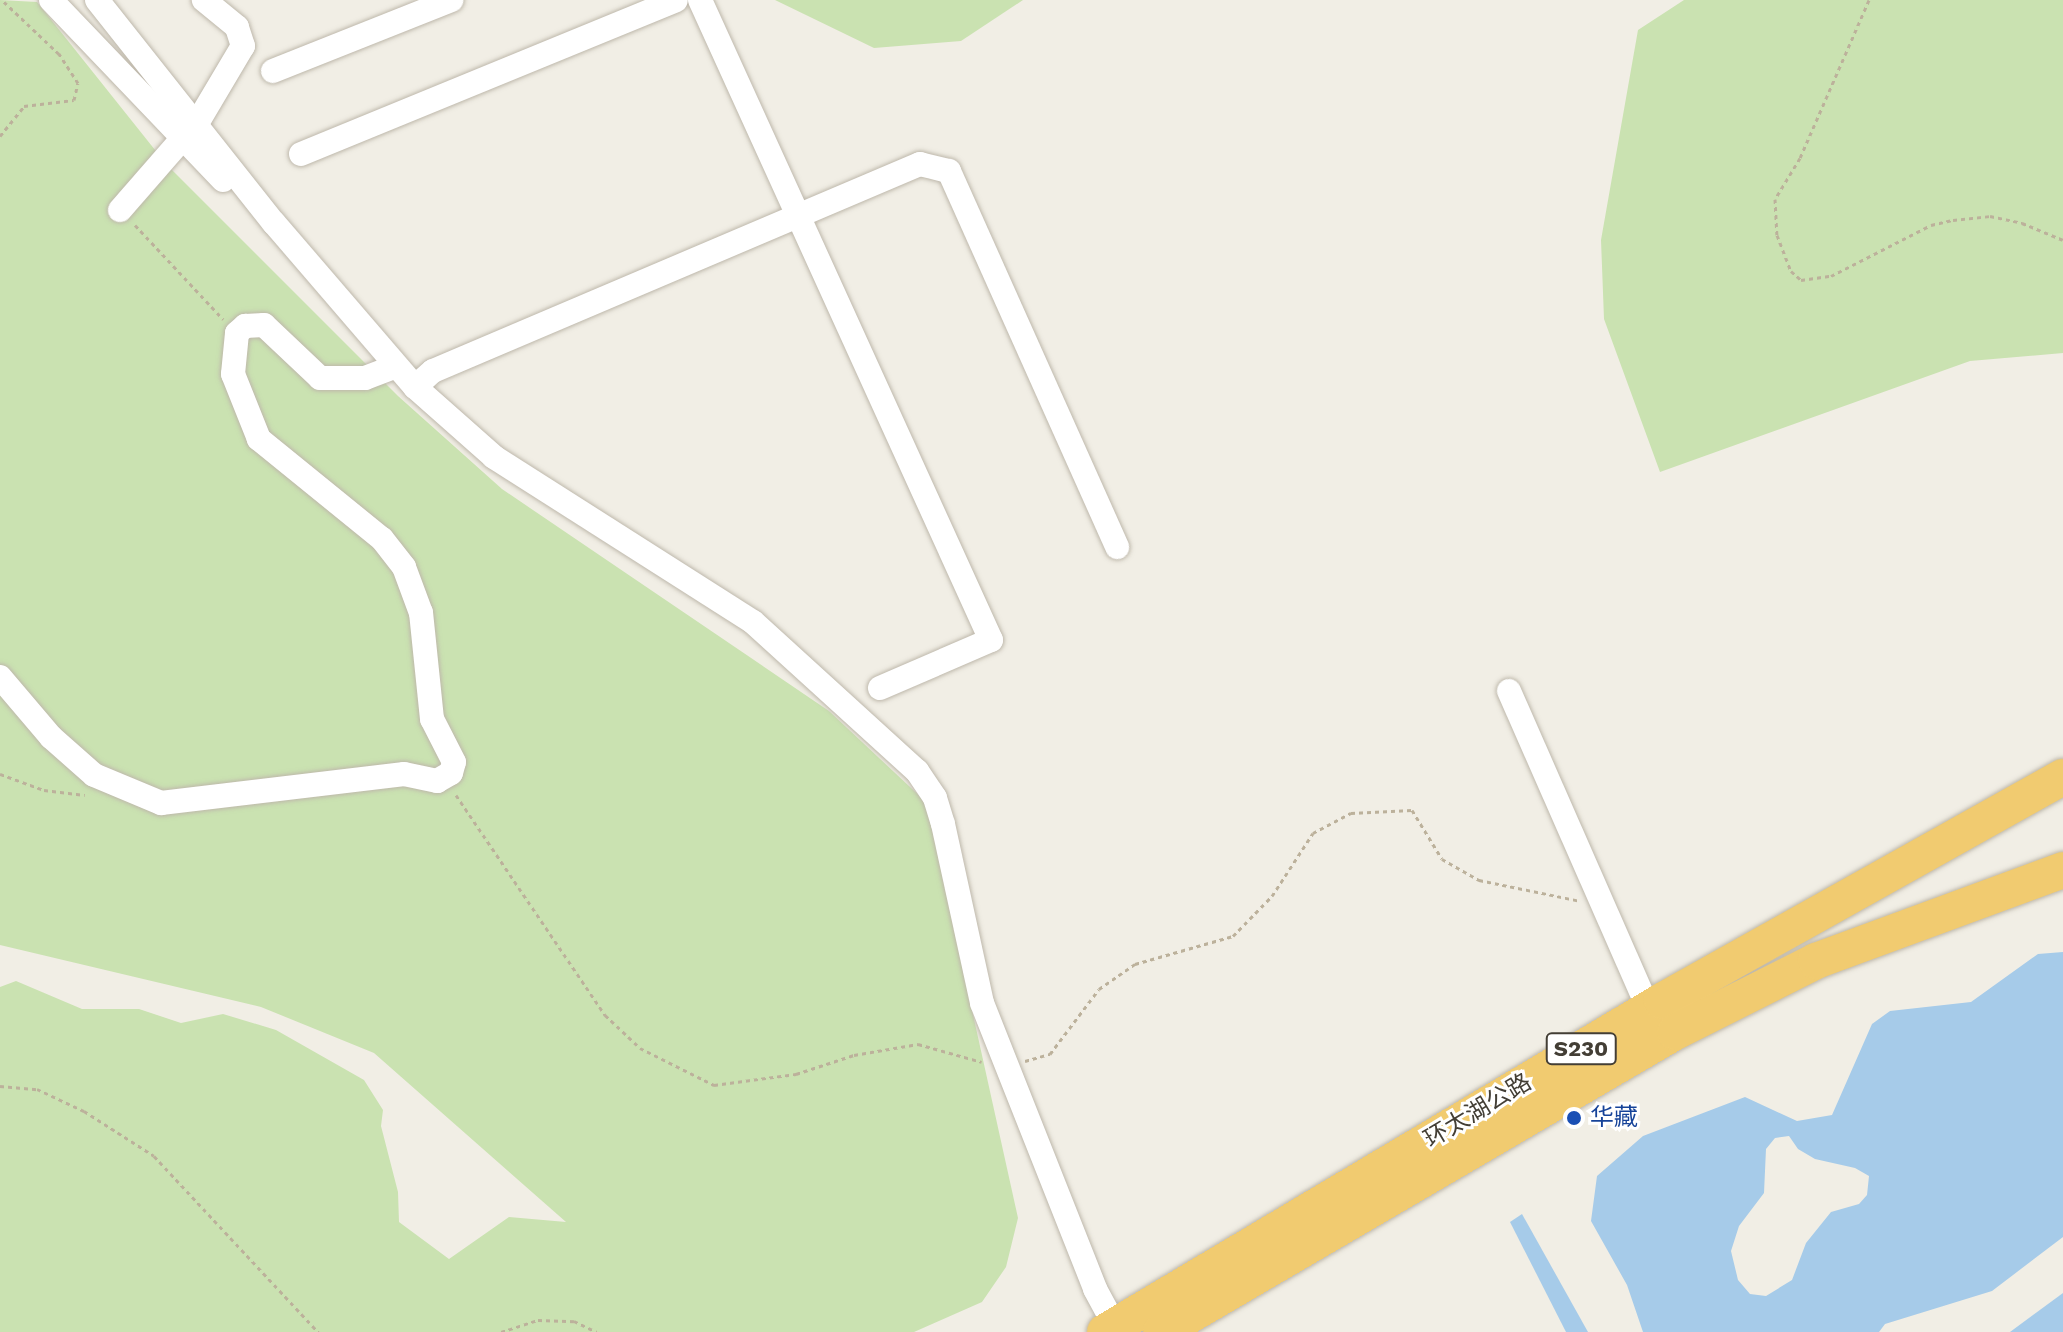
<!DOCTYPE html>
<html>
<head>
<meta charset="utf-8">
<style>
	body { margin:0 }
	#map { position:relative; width:2063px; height:1332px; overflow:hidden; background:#f1eee5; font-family:"Work Sans","Noto Sans SC",sans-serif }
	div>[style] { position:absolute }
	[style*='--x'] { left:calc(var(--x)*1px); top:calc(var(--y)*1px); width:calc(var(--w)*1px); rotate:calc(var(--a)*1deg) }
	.green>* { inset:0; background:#cae2b1 }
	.water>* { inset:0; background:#a6cbe9 }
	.path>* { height:3px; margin-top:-1.5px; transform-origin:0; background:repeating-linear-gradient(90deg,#bcb19b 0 4px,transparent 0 8px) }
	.roads { filter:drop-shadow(0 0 2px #beb8ab) drop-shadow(0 0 2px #beb8ab) }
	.minor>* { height:24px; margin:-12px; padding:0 12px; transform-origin:12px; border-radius:12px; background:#fff }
	.highway>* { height:36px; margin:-18px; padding:0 18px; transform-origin:18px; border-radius:18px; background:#f1cb70 }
	.dots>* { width:22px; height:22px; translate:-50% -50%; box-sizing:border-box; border:4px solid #fff; border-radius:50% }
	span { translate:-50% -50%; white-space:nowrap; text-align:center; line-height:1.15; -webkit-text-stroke:6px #fff; paint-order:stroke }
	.shield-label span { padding:2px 6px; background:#fff; border:2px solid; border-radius:6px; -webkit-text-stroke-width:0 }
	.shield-label { font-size:22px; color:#433e35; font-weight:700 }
	.street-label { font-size:24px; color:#433e35 }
	.transit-label { font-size:24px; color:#164399 }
	.left { translate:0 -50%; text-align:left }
</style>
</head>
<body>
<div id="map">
	<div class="green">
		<div style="clip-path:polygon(0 0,37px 2px,167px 165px,398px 396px,502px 489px,829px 711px,926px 802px,1018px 1218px,1006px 1267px,982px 1302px,914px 1332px,0 1332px,0 987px,16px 981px,82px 1009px,139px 1009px,181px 1023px,223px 1014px,276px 1030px,364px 1080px,383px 1110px,381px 1126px,398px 1192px,399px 1222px,449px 1259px,509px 1217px,566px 1222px,374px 1053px,261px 1007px,0 945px)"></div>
		<div style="clip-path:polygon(775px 0,1023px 0,961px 41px,874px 48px)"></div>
		<div style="clip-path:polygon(1684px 0,2063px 0,2063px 353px,1970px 361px,1660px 472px,1604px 319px,1601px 240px,1638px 30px)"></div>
	</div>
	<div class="water">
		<div style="clip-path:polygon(evenodd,2063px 952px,2063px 1237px,1992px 1291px,1885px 1324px,1879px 1332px,1643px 1332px,1627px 1285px,1591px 1221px,1597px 1176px,1643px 1136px,1745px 1097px,1797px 1121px,1832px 1115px,1872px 1024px,1890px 1011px,1971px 1002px,2038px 954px,2063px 952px,1789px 1136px,1798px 1149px,1815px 1159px,1855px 1168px,1869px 1176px,1867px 1195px,1859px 1204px,1831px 1212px,1806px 1243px,1792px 1280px,1766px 1296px,1750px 1294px,1738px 1280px,1731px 1251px,1739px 1226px,1764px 1193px,1766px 1149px,1775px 1138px,1789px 1136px)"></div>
		<div style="clip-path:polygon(1522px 1214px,1588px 1332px,1566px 1332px,1510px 1222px)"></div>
		<div style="clip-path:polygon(2063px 1293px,2063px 1332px,2010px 1332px)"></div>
	</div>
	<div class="path">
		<div style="--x:1869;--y:0;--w:172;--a:113.6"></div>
		<div style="--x:1800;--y:158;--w:48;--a:121.4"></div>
		<div style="--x:1775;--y:199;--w:36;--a:87"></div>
		<div style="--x:1777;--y:235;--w:39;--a:69"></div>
		<div style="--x:1791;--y:271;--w:13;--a:42"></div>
		<div style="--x:1801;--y:280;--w:30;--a:-8"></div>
		<div style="--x:1831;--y:276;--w:112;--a:-27"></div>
		<div style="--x:1931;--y:225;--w:23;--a:-13"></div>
		<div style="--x:1953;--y:220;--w:37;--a:-6"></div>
		<div style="--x:1990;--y:216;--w:33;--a:12"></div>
		<div style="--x:2022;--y:223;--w:44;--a:22.5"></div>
		<div style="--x:0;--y:136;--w:38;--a:-51"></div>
		<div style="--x:24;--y:106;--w:50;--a:-6.8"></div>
		<div style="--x:74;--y:100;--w:17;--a:-77"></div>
		<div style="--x:78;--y:83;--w:35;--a:-123"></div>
		<div style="--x:59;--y:54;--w:79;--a:-136.5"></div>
		<div style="--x:135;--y:225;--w:129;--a:46.9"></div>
		<div style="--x:0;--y:774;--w:47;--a:20"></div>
		<div style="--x:44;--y:790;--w:41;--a:7"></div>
		<div style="--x:456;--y:795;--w:266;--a:55.9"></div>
		<div style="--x:605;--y:1015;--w:48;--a:43.3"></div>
		<div style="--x:640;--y:1048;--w:83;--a:26.6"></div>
		<div style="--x:714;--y:1085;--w:83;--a:-7.6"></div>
		<div style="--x:796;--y:1074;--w:61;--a:-18.1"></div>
		<div style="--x:854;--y:1055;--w:65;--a:-9.8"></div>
		<div style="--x:918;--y:1044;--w:66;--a:15.7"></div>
		<div style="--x:1025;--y:1061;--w:26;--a:-16"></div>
		<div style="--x:1050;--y:1054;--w:81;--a:-53"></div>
		<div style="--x:1099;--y:989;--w:44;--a:-34.8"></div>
		<div style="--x:1135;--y:964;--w:102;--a:-15.9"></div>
		<div style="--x:1233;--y:936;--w:56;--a:-45.7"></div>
		<div style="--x:1272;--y:896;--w:75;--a:-56.9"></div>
		<div style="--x:1313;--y:833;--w:43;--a:-27.8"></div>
		<div style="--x:1351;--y:813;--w:61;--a:-2.8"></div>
		<div style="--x:1412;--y:810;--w:57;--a:58.5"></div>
		<div style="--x:1442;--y:859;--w:43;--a:29.6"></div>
		<div style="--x:1479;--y:880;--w:103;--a:11.7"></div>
		<div style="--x:0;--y:1086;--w:37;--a:5"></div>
		<div style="--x:37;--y:1089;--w:52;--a:25.1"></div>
		<div style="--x:84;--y:1111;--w:83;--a:32.7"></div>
		<div style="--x:154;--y:1156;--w:241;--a:47"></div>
		<div style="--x:501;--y:1332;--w:39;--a:-18"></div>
		<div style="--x:538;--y:1320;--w:36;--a:2"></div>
		<div style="--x:574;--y:1321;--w:25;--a:26"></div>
	</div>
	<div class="roads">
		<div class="minor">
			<div style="--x:51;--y:0;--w:249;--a:46.3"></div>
			<div style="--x:97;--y:0;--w:285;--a:51.6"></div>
			<div style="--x:274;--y:223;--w:216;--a:49.3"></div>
			<div style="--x:415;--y:387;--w:106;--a:41.5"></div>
			<div style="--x:494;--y:457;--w:307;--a:32.5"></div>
			<div style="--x:753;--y:622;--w:222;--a:42.3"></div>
			<div style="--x:917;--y:771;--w:32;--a:56"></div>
			<div style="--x:935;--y:798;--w:27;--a:73"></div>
			<div style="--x:943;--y:824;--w:183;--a:77.7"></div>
			<div style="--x:982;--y:1003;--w:308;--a:68.4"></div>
			<div style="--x:1095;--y:1289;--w:42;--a:61.6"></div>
			<div style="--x:700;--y:0;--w:703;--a:65.55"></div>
			<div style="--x:991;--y:640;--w:121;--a:156.6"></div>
			<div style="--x:273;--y:71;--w:192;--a:-21.7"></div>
			<div style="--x:196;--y:125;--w:92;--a:-59.3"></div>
			<div style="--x:243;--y:46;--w:20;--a:-108"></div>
			<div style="--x:237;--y:27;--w:43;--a:-140.7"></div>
			<div style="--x:301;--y:154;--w:405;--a:-22.3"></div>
			<div style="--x:120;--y:210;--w:93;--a:-48.9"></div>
			<div style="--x:415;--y:387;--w:24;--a:-42"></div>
			<div style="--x:433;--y:371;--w:529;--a:-23.03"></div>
			<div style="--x:920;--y:164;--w:30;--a:14"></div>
			<div style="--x:949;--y:171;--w:412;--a:65.9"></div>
			<div style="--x:0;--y:677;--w:79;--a:49.6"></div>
			<div style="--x:51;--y:737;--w:57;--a:41.5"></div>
			<div style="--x:94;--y:775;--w:73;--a:22.7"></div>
			<div style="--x:161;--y:803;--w:245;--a:-6.8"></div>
			<div style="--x:404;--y:774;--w:34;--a:12"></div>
			<div style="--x:437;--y:781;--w:16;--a:-30"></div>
			<div style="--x:451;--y:773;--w:11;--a:-75"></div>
			<div style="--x:454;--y:762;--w:48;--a:-117.1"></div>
			<div style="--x:432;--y:719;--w:107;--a:-95.9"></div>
			<div style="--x:421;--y:613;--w:49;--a:-110.3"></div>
			<div style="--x:404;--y:567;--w:36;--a:-128"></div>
			<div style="--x:382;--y:539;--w:159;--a:-140.9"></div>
			<div style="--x:259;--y:439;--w:70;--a:-111.8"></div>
			<div style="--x:233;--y:374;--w:41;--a:-84.4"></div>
			<div style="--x:237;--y:333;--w:11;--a:-41"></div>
			<div style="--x:245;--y:326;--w:19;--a:-3"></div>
			<div style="--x:264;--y:325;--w:77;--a:43.4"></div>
			<div style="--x:320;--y:378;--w:45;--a:0"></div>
			<div style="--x:365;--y:378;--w:33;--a:-21"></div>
			<div style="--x:1509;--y:691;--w:361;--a:66.3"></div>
		</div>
		<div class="highway">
			<div style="--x:1105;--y:1332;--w:648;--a:-30.72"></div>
			<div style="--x:1662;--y:1001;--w:459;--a:-29.2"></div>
			<div style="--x:1161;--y:1332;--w:595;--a:-30.27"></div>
			<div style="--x:1675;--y:1032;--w:158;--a:-26.7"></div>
			<div style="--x:1816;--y:961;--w:263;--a:-20.2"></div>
		</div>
	</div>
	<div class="dots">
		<div style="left:1574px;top:1118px;background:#1a4fb4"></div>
	</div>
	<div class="shield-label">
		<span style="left:1581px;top:1049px">S230</span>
	</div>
	<div class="street-label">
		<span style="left:1478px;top:1111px;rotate:-31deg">环太湖公路</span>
	</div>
	<div class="transit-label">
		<span class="left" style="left:1590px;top:1118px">华藏</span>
	</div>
</div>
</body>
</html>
